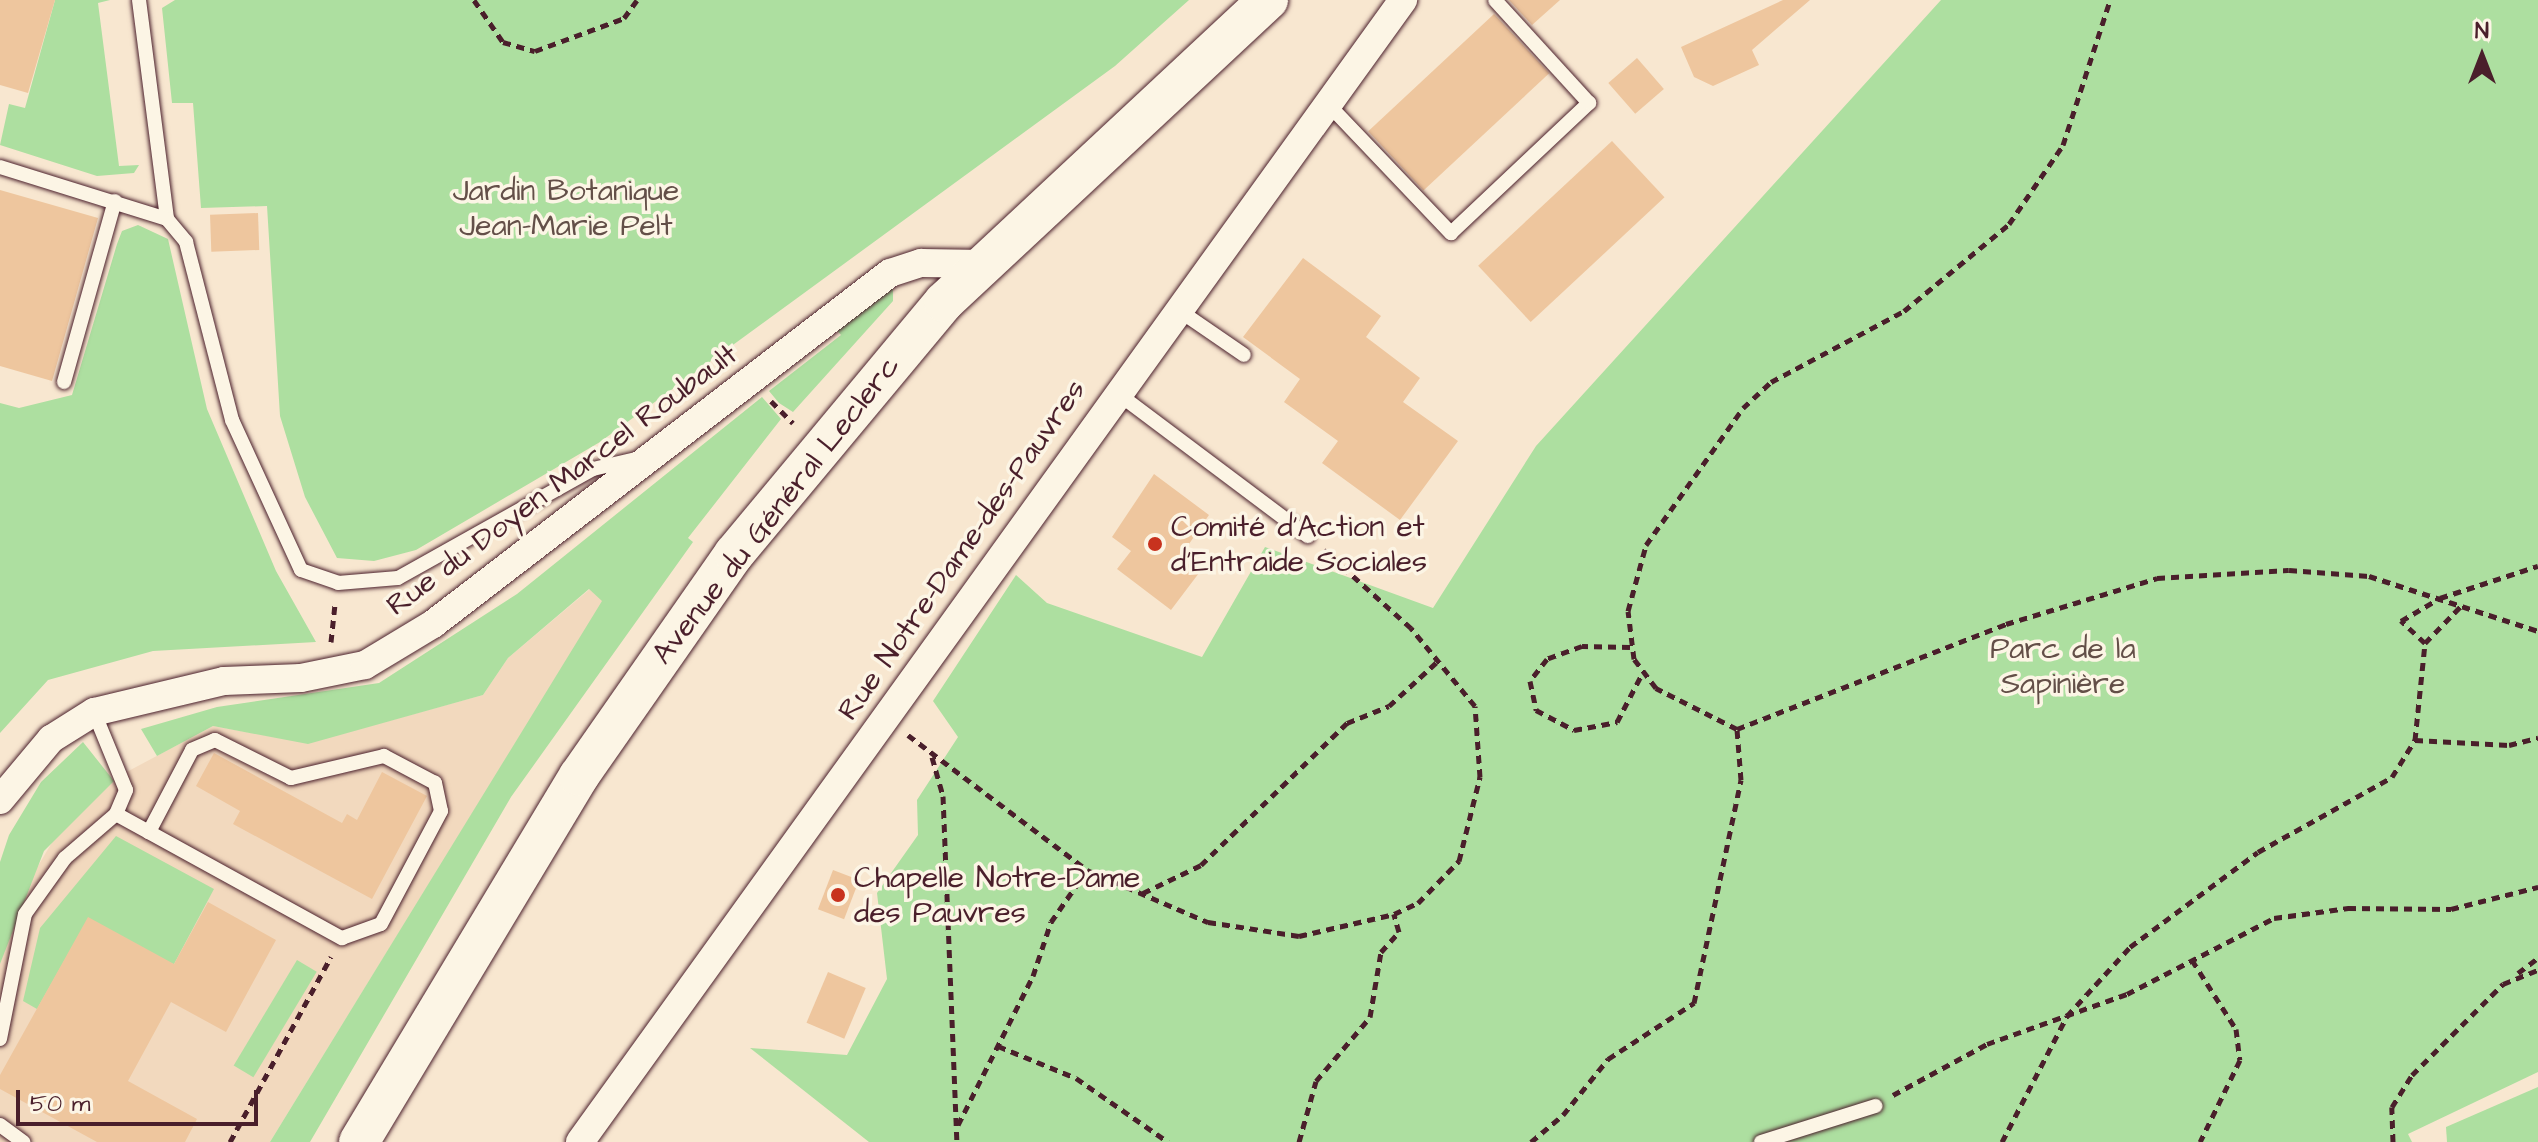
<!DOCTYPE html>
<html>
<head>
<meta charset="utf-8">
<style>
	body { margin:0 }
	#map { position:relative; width:2538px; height:1142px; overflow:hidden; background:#f8e7d0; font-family:"Architects Daughter",sans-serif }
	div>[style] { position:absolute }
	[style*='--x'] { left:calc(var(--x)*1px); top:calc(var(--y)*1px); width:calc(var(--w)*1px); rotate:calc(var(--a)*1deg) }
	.built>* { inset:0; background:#f2d9be }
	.green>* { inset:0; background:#addfa0; transform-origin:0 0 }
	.building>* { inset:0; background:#eec69e; transform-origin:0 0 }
	.path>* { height:5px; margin-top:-2.5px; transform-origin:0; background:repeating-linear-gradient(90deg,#4a1f2b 0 8px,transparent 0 14px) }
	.roads { filter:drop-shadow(0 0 2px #4a1f2b) drop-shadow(0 0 2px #4a1f2b) }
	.service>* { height:14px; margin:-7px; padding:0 7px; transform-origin:7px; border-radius:7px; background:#fcf5e5 }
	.minor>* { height:28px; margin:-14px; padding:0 14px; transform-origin:14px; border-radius:14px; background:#fcf5e5 }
	.secondary>* { height:40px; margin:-20px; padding:0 20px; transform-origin:20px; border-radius:20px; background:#fcf5e5 }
	.dots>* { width:22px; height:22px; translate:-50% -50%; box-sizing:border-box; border:4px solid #fcf5e5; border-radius:50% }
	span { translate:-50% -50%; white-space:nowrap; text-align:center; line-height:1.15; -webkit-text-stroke:7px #fcf5e5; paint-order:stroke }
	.park-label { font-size:30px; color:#634f48 }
	.street-label { font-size:30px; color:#4a1f2b }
	.poi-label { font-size:30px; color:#4a1f2b }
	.left { translate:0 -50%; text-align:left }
	.north { position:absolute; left:2442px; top:16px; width:80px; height:80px; -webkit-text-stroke:6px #fcf5e5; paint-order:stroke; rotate:0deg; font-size:22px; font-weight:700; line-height:32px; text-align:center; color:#4a1f2b }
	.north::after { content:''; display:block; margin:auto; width:28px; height:36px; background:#4a1f2b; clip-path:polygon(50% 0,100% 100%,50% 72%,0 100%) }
	.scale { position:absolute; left:16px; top:1090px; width:242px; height:36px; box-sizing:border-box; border:4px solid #4a1f2b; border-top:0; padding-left:10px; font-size:24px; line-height:28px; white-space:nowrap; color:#4a1f2b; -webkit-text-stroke:6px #fcf5e5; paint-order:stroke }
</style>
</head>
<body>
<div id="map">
	<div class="built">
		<div style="clip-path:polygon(590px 589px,603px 601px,270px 1142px,0 1142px,0 964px,24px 890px,61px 827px,121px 775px,213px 726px,308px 743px,483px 695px,508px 658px)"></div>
	</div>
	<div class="green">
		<div style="clip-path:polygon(55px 0,110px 0,98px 3px,119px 166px,139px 165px,134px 173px,97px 176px,0 145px,9px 104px,25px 108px)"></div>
		<div style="clip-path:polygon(175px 0,1189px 0,1115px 66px,600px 442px,416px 550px,374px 561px,337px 558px,305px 497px,280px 416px,267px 206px,201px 208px,193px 103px,172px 103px,162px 8px)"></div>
		<div style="clip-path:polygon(1941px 0,2538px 0,2538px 1072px,2408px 1134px,2412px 1142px,869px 1142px,750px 1048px,847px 1055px,887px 979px,877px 893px,918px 835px,917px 800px,958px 737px,933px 701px,1016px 575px,1047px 603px,1202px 657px,1265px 547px,1433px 608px,1536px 446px)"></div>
		<div style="clip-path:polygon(138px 225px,168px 239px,207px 409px,276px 571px,316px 642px,153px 651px,48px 680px,0 733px,0 403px,19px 408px,72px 395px,117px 244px,122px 231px)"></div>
		<div style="clip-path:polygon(893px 283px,893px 301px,793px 412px,779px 403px,769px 391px,841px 335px,834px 327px)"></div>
		<div style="clip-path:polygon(762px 397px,781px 419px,688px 538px,693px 542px,511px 797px,310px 1142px,270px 1142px,602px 601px,589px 589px,508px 658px,483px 695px,308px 744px,213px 726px,157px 756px,141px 729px,217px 707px,379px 683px,517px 594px)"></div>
		<div style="clip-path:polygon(83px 742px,114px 781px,44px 851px,0 964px,0 862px,9px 835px,41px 782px)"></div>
		<div style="clip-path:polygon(116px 836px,214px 889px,174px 964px,72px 947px,37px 1009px,23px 1001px,40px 928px)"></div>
		<div style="left:297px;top:960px;width:23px;height:123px;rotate:31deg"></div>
		<div style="clip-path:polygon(2538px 1087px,2538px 1142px,2447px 1142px,2446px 1127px)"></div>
	</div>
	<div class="building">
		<div style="clip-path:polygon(0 0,55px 0,28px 93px,0 85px)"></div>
		<div style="clip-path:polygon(1509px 0,1560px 0,1532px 25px)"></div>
		<div style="clip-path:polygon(1783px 0,1810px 0,1752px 50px,1759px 65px,1713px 86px,1694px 77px,1681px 47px)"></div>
		<div style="left:1494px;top:14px;width:81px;height:172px;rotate:47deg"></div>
		<div style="left:1637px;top:58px;width:41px;height:38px;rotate:49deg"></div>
		<div style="left:1612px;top:141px;width:77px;height:183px;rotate:47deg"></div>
		<div style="clip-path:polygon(0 190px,98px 218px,52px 381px,0 366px)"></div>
		<div style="left:258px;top:213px;width:37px;height:48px;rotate:88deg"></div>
		<div style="clip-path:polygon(1303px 258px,1381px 316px,1366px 337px,1420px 378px,1403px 402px,1458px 441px,1400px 520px,1322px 463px,1338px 441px,1284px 402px,1300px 379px,1243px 337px)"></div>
		<div style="clip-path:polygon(1154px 474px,1209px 515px,1180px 557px,1199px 573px,1171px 610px,1117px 569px,1131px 551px,1112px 537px)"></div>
		<div style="clip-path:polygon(214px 753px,342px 823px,347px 814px,357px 820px,382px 772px,427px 796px,372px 899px,233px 824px,240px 811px,196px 786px)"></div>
		<div style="left:833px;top:870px;width:28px;height:42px;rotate:21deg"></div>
		<div style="clip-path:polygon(208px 902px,276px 940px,226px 1032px,171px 1002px,128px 1081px,197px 1119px,185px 1142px,97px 1142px,0 1089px,0 1075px,88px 917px,174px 964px)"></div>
		<div style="left:828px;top:972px;width:41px;height:55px;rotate:23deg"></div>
	</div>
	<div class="path">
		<div style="--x:474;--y:0;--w:51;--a:55.4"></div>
		<div style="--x:503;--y:42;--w:33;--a:16"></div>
		<div style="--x:535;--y:51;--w:95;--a:-20.3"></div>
		<div style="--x:624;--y:18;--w:22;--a:-54"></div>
		<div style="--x:771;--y:401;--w:31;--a:45"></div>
		<div style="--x:331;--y:642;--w:38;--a:-84"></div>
		<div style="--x:2425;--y:643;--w:33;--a:-137"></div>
		<div style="--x:2401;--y:621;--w:45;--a:-30.5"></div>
		<div style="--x:2440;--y:598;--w:103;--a:-18.1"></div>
		<div style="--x:1630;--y:647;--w:48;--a:-178.8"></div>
		<div style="--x:1582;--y:646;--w:37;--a:160"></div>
		<div style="--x:1547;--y:659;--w:28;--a:128"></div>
		<div style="--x:1530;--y:681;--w:30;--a:78"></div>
		<div style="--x:1536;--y:710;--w:43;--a:27.8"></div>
		<div style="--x:1574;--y:730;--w:44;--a:-10.5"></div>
		<div style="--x:1617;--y:722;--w:54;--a:-62.5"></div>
		<div style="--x:1737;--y:729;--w:289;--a:-21.3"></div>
		<div style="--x:2006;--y:624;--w:158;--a:-16.9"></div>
		<div style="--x:2157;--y:578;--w:132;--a:-3.5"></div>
		<div style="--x:2289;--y:570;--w:80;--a:4.3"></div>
		<div style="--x:2369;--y:576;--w:178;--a:18"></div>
		<div style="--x:908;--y:735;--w:224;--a:37"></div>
		<div style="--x:1087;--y:870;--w:132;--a:23.3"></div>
		<div style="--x:1208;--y:922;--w:92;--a:8.7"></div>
		<div style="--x:1299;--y:936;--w:98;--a:-13"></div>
		<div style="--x:1394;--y:914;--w:26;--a:-25"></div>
		<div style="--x:1418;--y:903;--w:59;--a:-45.7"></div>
		<div style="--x:1459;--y:861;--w:87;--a:-76"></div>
		<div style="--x:1480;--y:777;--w:71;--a:-94"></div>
		<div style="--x:1475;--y:706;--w:101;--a:-129.4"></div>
		<div style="--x:1411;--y:628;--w:117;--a:-138.1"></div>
		<div style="--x:2415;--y:740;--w:94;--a:3"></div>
		<div style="--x:2509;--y:745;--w:30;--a:-14"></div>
		<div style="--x:932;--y:757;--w:41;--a:74.2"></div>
		<div style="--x:943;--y:796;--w:346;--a:87.7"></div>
		<div style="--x:1143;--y:893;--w:64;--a:-25.8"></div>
		<div style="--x:1201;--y:865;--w:204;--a:-44.2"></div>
		<div style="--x:1347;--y:723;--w:45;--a:-22"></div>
		<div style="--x:1389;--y:706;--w:67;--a:-42.6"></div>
		<div style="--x:2192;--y:960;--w:82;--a:57.5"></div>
		<div style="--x:2236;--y:1029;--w:31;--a:83"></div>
		<div style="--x:2240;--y:1060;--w:91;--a:116"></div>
		<div style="--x:2518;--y:973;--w:25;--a:-37"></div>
		<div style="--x:998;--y:1046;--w:84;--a:22.3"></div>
		<div style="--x:1076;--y:1078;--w:112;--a:34.8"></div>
		<div style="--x:1893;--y:1095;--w:107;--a:-28.5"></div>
		<div style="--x:1987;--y:1044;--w:149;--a:-19.7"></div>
		<div style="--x:2127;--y:994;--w:165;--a:-27.3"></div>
		<div style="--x:2274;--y:918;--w:75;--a:-7.7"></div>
		<div style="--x:2348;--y:908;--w:103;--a:0.6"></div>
		<div style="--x:2451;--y:909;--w:90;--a:-14.2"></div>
		<div style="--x:958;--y:1125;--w:167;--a:-63.3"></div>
		<div style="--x:1033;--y:976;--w:57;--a:-71.6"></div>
		<div style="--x:1051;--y:922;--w:63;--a:-55.3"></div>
		<div style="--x:230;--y:1142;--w:211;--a:-61.4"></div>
		<div style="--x:1299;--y:1142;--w:63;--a:-74.4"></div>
		<div style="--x:1316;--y:1081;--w:84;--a:-49.8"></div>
		<div style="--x:1370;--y:1017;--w:66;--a:-80.4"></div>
		<div style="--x:1381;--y:952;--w:27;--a:-48"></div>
		<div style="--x:1399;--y:932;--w:19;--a:-106"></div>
		<div style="--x:1531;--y:1142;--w:42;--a:-40.2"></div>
		<div style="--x:1563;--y:1115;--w:72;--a:-51.2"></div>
		<div style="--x:1608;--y:1059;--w:103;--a:-33.1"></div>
		<div style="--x:1694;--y:1003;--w:228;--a:-78.1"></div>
		<div style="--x:1741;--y:780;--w:51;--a:-94.5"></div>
		<div style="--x:1737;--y:729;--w:91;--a:-153.2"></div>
		<div style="--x:1656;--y:688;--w:36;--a:-127"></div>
		<div style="--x:1634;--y:659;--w:48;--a:-97.1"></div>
		<div style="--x:1628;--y:611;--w:68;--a:-74.7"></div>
		<div style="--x:1646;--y:545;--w:168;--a:-54.7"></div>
		<div style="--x:1743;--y:408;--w:38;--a:-43"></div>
		<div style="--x:1771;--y:382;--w:151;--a:-28.1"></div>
		<div style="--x:1904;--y:311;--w:136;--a:-39.6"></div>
		<div style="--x:2009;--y:224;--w:96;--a:-55.6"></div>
		<div style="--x:2063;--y:145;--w:152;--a:-72"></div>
		<div style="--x:2002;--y:1142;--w:142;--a:-62.7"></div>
		<div style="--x:2067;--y:1016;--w:93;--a:-47.6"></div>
		<div style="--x:2130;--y:947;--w:159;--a:-36.6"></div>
		<div style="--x:2258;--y:852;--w:154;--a:-29.2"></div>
		<div style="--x:2392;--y:777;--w:44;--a:-58.1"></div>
		<div style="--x:2415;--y:740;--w:98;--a:-84.1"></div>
		<div style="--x:2425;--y:643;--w:53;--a:-45.8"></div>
		<div style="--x:2393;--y:1142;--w:35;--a:-92"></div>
		<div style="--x:2392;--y:1107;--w:38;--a:-58"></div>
		<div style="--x:2412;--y:1075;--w:129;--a:-45"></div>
		<div style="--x:2503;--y:984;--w:38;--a:-22"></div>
	</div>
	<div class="roads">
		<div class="service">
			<div style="--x:139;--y:0;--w:221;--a:82.7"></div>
			<div style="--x:167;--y:219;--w:30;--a:50"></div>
			<div style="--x:186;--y:242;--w:184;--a:75.5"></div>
			<div style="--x:232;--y:420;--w:165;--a:65.3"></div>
			<div style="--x:301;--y:570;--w:39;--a:19"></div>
			<div style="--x:338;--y:583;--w:60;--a:-4.8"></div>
			<div style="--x:398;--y:578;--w:223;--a:-29.2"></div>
			<div style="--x:593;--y:469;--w:44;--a:-13.1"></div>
			<div style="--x:1327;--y:103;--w:180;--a:46.4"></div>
			<div style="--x:1451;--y:233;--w:190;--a:-43.3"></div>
			<div style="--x:1589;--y:103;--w:139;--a:-132.4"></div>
			<div style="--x:0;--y:167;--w:175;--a:17.3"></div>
			<div style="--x:1177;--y:309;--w:81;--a:34.5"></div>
			<div style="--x:64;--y:382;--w:188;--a:-74.3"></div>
			<div style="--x:1116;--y:392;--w:240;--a:36.9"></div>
			<div style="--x:116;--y:814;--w:258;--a:28.8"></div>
			<div style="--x:342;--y:938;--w:41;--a:-19.7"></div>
			<div style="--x:381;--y:924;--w:128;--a:-62"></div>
			<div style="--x:441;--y:811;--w:29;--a:-102"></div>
			<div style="--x:435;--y:783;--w:58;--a:-152.1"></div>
			<div style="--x:384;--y:756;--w:96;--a:166.7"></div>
			<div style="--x:291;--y:778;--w:85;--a:-153.4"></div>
			<div style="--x:215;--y:740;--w:25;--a:157"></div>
			<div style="--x:192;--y:750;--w:93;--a:117.7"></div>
			<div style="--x:0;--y:1039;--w:127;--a:-78.7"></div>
			<div style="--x:25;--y:914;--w:69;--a:-54.5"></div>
			<div style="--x:65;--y:858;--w:67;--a:-40.8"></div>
			<div style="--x:116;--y:814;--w:26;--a:-67"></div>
			<div style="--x:126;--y:790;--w:84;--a:-112.3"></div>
			<div style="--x:0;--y:1125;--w:29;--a:36"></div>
			<div style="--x:1761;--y:1142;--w:120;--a:-17.5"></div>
		</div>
		<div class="minor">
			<div style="--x:0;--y:800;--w:80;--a:-50.1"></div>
			<div style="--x:51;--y:739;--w:51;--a:-32.1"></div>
			<div style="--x:94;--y:712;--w:134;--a:-13.4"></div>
			<div style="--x:224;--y:681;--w:77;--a:-2.2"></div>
			<div style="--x:301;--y:678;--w:65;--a:-11.5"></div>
			<div style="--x:365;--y:665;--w:79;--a:-31.1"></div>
			<div style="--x:433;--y:624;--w:576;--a:-37.53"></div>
			<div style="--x:890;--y:273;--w:33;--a:-18"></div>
			<div style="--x:921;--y:263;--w:65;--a:0.9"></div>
			<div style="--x:580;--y:1142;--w:1408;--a:-54.22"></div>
		</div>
		<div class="secondary">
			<div style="--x:359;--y:1142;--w:427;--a:-59"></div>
			<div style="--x:579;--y:776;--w:271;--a:-55.1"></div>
			<div style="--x:734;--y:554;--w:328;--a:-50.2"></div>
			<div style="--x:944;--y:302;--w:443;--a:-43"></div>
		</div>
	</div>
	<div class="dots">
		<div style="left:1155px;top:544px;background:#c8321e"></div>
		<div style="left:838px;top:895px;background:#c8321e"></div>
	</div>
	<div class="park-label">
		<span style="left:566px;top:208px">Jardin Botanique<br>Jean-Marie Pelt</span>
		<span style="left:2063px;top:666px">Parc de la<br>Sapinière</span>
	</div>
	<div class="street-label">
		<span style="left:562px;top:480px;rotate:-37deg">Rue du Doyen Marcel Roubault</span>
		<span style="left:776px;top:510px;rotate:-52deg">Avenue du Général Leclerc</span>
		<span style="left:962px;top:550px;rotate:-55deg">Rue Notre-Dame-des-Pauvres</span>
	</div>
	<div class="poi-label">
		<span class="left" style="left:1171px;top:544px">Comité d’Action et<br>d’Entraide Sociales</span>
		<span class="left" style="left:854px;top:895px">Chapelle Notre-Dame<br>des Pauvres</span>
	</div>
	<div class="north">N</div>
	<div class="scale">50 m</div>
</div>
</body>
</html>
